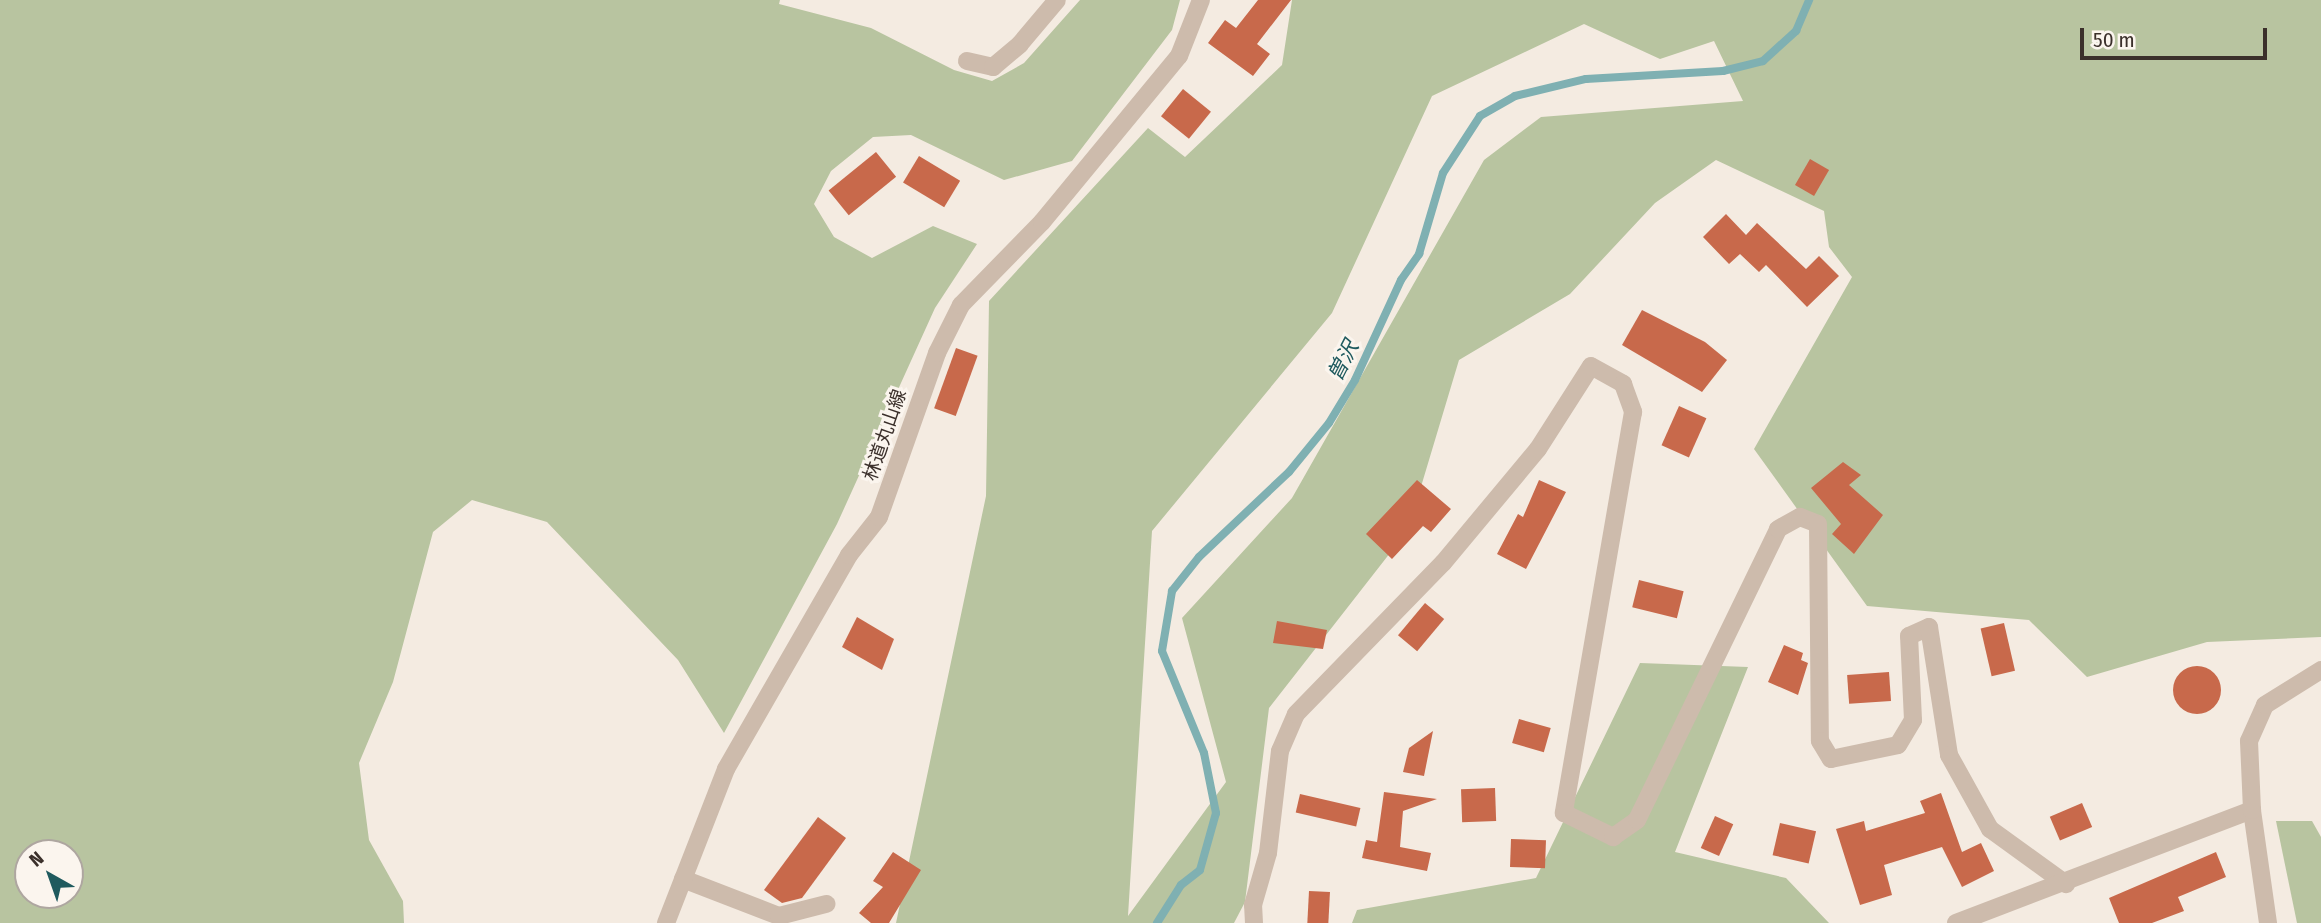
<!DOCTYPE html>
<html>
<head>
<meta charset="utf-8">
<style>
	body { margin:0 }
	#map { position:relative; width:2321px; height:923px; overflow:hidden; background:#f4ebe1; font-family:"Fira Sans Condensed","Noto Sans JP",sans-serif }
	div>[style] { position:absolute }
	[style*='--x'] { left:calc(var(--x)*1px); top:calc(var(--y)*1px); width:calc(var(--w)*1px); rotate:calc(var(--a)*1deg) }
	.green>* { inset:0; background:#b8c4a0 }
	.stream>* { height:8px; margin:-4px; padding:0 4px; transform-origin:4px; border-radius:4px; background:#7fb0b2 }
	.building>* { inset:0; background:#c8694b; transform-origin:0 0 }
	.round { border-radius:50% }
	.street>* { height:18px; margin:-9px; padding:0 9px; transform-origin:9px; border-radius:9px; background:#cdbbac }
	span { translate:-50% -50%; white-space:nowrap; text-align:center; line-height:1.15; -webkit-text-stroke:6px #fbf5ee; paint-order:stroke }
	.street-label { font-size:19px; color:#3b302b }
	.water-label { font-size:21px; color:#1f5a5e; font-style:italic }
	.north { position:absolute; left:14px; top:839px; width:70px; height:70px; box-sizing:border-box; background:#fbf5ee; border:2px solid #aea6a0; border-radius:50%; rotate:320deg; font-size:19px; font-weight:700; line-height:28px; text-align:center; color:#3b302b }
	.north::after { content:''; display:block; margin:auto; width:24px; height:32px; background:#1f5a5e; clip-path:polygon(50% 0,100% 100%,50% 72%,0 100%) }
	.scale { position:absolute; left:2080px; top:28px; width:187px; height:32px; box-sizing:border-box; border:4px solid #3b302b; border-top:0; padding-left:9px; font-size:21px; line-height:24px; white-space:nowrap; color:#3b302b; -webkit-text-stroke:5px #fbf5ee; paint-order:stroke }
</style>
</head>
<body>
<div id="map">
	<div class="green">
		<div style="clip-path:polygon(evenodd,0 0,780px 0,779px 4px,871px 28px,954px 70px,992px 81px,1024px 63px,1080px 0,1180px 0,1172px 30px,1072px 161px,1004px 180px,911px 135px,873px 137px,831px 171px,814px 204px,834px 237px,872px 258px,933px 226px,977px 244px,935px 308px,837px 524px,724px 733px,678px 660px,547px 522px,472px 500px,433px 532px,393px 682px,359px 763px,369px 840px,403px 901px,404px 923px,0 923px,0 0,28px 853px,70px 853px,70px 895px,28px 895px,28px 853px)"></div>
		<div style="clip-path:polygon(evenodd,1292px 0,2321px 0,2321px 637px,2207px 642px,2087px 677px,2029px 620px,1867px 606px,1754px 449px,1852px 277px,1829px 247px,1824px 211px,1716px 160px,1655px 203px,1570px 294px,1459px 360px,1408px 530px,1269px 708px,1245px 902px,1234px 923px,896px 923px,986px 496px,989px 301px,1148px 128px,1185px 157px,1282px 65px,1292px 0,1584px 24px,1660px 59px,1714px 41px,1743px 101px,1541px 117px,1484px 160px,1292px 498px,1182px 618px,1226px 782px,1128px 916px,1152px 531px,1332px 313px,1432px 96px,1584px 24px)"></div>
		<div style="clip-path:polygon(1640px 663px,1748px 667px,1675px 852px,1786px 878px,1829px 923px,1352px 923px,1357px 910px,1536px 878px)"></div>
		<div style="clip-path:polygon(2276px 821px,2312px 821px,2321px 837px,2321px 923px,2297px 923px)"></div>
	</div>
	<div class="stream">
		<div style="--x:1157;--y:923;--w:45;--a:-57.7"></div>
		<div style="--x:1181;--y:885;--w:24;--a:-38"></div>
		<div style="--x:1200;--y:870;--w:59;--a:-74.3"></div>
		<div style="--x:1216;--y:813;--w:61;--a:-101.3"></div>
		<div style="--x:1204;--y:753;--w:110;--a:-112.4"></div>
		<div style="--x:1162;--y:651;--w:61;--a:-80.5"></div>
		<div style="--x:1172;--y:591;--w:43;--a:-51.5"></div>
		<div style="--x:1199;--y:557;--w:124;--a:-43.4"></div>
		<div style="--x:1289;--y:472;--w:63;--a:-50.8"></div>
		<div style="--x:1329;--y:423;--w:50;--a:-58.8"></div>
		<div style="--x:1355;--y:380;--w:110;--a:-65.3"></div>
		<div style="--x:1401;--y:280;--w:32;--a:-55"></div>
		<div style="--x:1419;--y:254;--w:84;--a:-73.5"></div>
		<div style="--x:1443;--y:173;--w:68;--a:-57"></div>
		<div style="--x:1480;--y:116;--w:40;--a:-29.7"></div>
		<div style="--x:1515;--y:96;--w:73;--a:-13.5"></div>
		<div style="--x:1586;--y:79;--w:137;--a:-3.3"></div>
		<div style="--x:1723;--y:71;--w:41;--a:-14"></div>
		<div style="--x:1763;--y:61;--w:45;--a:-42.3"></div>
		<div style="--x:1796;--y:31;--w:34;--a:-67"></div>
	</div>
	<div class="building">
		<div style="clip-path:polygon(1258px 0,1291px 0,1257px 44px,1270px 54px,1253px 76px,1208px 43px,1225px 20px,1236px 28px)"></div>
		<div style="left:1183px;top:89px;width:36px;height:35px;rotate:39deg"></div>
		<div style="left:876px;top:152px;width:32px;height:61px;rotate:51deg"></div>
		<div style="left:919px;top:156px;width:48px;height:31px;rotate:31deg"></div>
		<div style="left:1810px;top:159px;width:22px;height:30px;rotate:30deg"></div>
		<div style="clip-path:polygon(1726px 214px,1746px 235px,1757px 223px,1806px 269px,1819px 256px,1839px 276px,1807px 307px,1766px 265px,1759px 272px,1740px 254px,1729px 264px,1703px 237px)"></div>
		<div style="clip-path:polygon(1642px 310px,1705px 342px,1727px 360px,1702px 392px,1622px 345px)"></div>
		<div style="left:956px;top:348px;width:23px;height:64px;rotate:20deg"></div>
		<div style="left:1679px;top:406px;width:30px;height:43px;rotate:24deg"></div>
		<div style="clip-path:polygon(1843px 462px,1861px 475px,1849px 485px,1883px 515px,1854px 554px,1832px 534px,1841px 524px,1811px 488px)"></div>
		<div style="clip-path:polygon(1417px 480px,1451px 509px,1431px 532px,1423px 526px,1392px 559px,1366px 534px)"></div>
		<div style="clip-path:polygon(1539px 480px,1566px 492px,1526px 569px,1497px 554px,1518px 514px,1523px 517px)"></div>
		<div style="left:1639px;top:580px;width:46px;height:28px;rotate:14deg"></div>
		<div style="left:1425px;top:603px;width:25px;height:42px;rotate:40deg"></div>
		<div style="clip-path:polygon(857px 617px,894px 639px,882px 670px,842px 647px)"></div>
		<div style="clip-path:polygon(1277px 621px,1327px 630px,1323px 649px,1273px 643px)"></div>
		<div style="left:2004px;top:623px;width:49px;height:24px;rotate:77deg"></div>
		<div style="clip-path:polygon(1784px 645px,1803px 653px,1801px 660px,1808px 663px,1798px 695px,1768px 682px)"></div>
		<div class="round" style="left:2173px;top:666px;width:48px;height:48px"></div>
		<div style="left:1889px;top:672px;width:29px;height:42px;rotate:86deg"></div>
		<div style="left:1519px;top:719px;width:33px;height:25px;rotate:16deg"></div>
		<div style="clip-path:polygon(1433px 731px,1424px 776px,1403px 772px,1409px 748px)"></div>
		<div style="left:1495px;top:788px;width:33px;height:34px;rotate:88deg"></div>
		<div style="clip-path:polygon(1384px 792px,1437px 799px,1403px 811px,1400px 847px,1431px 853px,1427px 871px,1362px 858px,1366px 840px,1377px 842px)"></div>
		<div style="clip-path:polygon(1941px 793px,1962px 852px,1981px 843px,1994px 871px,1962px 887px,1942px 847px,1884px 865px,1892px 895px,1860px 905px,1836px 829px,1864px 821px,1866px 831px,1925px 813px,1920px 801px)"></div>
		<div style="left:1300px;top:794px;width:62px;height:19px;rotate:13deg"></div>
		<div style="left:2082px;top:803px;width:26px;height:35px;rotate:67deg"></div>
		<div style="left:1715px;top:816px;width:20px;height:35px;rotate:24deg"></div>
		<div style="clip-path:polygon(818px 817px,846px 838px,802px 898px,782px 903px,764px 890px)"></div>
		<div style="left:1780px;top:823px;width:37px;height:33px;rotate:13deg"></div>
		<div style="left:1511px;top:839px;width:35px;height:28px;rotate:2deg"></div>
		<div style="clip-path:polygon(893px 852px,921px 870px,889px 923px,871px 923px,859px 913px,883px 887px,873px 881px)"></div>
		<div style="clip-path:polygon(2216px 852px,2226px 877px,2178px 897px,2184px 911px,2152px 923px,2119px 923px,2109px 898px)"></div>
		<div style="left:1309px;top:891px;width:21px;height:32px;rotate:3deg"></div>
	</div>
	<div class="street">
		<div style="--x:967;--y:61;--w:27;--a:13"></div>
		<div style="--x:993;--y:67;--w:35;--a:-40"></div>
		<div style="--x:1020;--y:44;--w:57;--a:-49.9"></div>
		<div style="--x:683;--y:879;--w:103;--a:21.1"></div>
		<div style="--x:779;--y:916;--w:49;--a:-14.3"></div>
		<div style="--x:666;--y:923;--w:165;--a:-68.7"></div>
		<div style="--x:726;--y:769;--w:247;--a:-60.1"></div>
		<div style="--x:849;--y:555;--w:48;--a:-51.7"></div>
		<div style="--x:879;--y:517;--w:174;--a:-70.5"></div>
		<div style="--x:937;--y:353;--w:54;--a:-63.4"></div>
		<div style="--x:961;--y:305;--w:116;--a:-45.7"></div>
		<div style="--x:1042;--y:222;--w:215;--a:-50.5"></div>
		<div style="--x:1179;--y:56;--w:60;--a:-68.6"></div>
		<div style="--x:1254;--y:923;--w:18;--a:-93"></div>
		<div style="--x:1253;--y:905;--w:54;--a:-73.9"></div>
		<div style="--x:1268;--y:853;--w:103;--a:-83.3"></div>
		<div style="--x:1280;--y:751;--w:40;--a:-66.6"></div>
		<div style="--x:1296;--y:714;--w:211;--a:-45.8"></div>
		<div style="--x:1443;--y:563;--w:148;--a:-50.2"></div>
		<div style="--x:1538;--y:449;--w:98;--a:-57.4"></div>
		<div style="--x:1591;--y:366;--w:37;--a:29"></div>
		<div style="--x:1623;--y:384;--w:30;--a:70"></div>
		<div style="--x:1633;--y:412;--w:407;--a:99.8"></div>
		<div style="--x:1564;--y:813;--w:55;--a:26.1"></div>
		<div style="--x:1613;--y:837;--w:29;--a:-35"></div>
		<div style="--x:1637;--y:820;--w:323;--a:-64.1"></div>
		<div style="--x:1778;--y:529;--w:25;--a:-29"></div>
		<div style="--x:1800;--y:517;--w:19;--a:21"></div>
		<div style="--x:1818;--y:524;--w:217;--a:89.5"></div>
		<div style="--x:1820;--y:741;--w:21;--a:59"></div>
		<div style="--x:1831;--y:759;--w:68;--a:-11.8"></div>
		<div style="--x:1898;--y:745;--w:29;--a:-59"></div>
		<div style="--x:1913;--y:720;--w:84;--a:-92.7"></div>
		<div style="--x:1909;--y:636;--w:22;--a:-24"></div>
		<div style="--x:1929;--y:627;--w:130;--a:81.1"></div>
		<div style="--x:1949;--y:755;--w:85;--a:61"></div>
		<div style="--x:1990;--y:829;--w:94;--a:35.9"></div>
		<div style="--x:1956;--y:923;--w:317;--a:-20.9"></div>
		<div style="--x:2268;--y:923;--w:114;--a:-98.1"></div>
		<div style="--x:2252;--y:810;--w:69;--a:-92.5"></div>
		<div style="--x:2249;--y:741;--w:39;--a:-66"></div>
		<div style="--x:2265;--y:705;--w:66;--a:-32"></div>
	</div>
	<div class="street-label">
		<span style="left:885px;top:435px;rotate:-71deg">林道丸山線</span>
	</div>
	<div class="water-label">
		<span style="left:1343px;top:361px;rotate:-63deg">曽沢</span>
	</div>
	<div class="north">N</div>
	<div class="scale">50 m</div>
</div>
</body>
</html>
